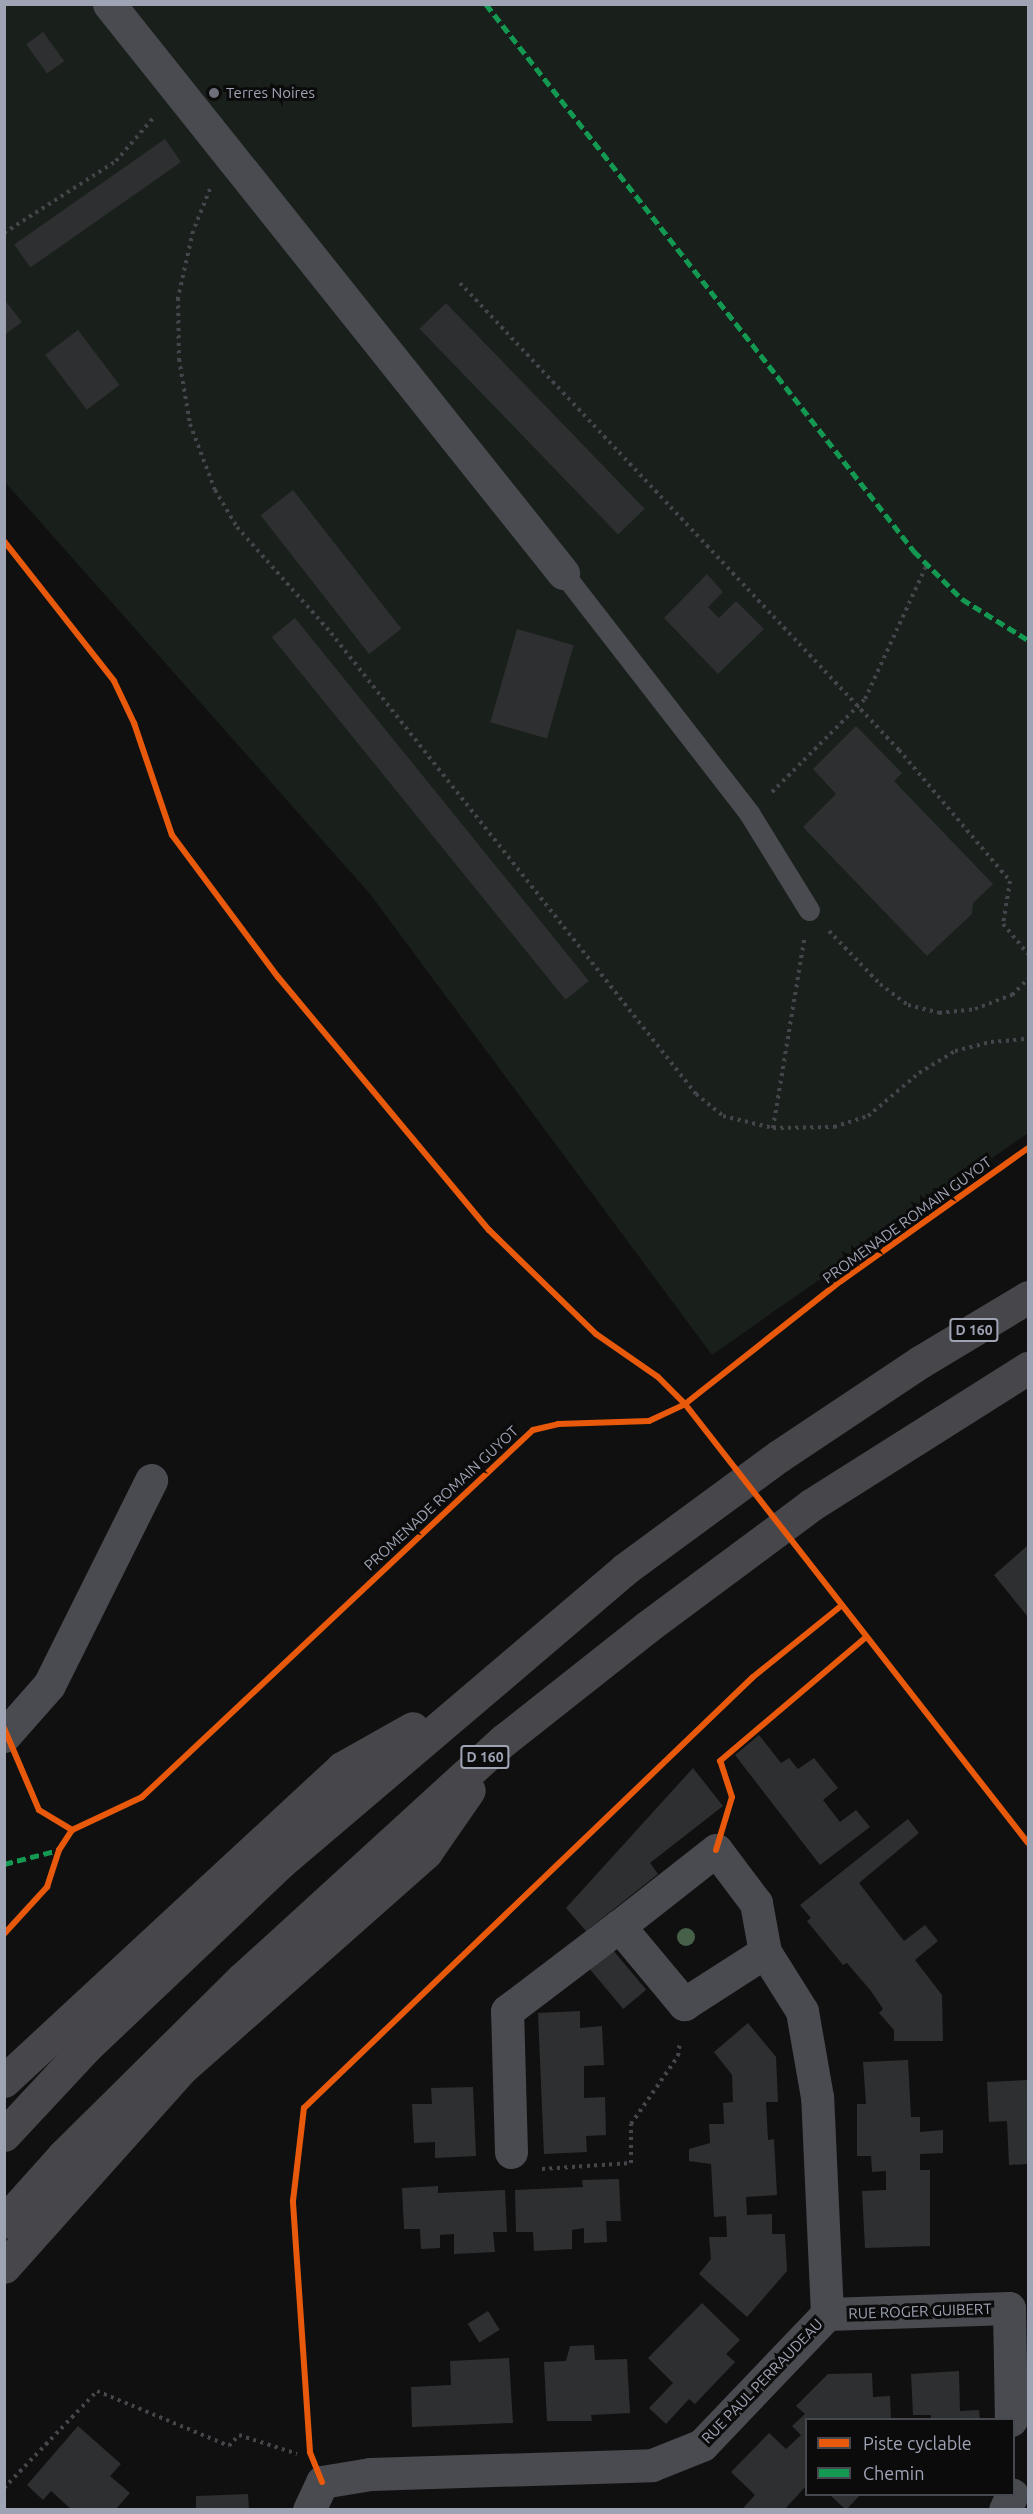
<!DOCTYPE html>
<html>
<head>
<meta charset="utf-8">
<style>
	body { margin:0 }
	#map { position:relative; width:1033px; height:2514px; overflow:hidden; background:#101010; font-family:Ubuntu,sans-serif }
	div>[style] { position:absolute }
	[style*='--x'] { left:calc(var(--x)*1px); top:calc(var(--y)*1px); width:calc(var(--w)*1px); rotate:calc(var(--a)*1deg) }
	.green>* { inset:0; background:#191f1a }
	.building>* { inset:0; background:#2e2f31; transform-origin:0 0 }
	.path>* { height:4px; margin-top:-2px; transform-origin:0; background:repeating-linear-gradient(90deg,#45464b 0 3px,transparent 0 7.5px) }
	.service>* { height:21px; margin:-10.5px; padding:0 10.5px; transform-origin:10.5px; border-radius:10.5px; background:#4a4b50 }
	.minor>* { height:33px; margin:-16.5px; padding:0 16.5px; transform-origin:16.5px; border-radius:16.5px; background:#4a4b50 }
	.trunk>* { height:33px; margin:-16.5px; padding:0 16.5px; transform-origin:16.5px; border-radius:16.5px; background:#47474b }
	.quiet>* { height:4.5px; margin-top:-2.25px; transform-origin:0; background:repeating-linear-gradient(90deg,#139951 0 9px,transparent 0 13.5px) }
	.cycleway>* { height:6px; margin:-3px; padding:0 3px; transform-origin:3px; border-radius:3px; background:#e8590c }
	.trees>* { width:18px; height:18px; margin:-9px; border-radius:50%; background:#47604a }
	.dots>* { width:16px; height:16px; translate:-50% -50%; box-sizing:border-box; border:3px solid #0b0b0c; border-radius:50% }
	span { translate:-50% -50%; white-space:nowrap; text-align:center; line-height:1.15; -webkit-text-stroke:6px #0b0b0c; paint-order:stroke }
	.shield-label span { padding:2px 4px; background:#0b0b0c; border:2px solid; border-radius:4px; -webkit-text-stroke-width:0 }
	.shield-label { font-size:14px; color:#9fa4b4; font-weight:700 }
	.poi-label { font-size:15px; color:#9fa4b4 }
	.left { translate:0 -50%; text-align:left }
	.street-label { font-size:15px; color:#9fa4b4 }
	.frame { position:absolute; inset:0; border:6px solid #9fa4b4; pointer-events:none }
	.legend { position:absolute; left:805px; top:2418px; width:210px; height:78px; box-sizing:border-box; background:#0b0b0c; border:2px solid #46484f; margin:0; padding:8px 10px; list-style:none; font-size:18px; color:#9fa4b4 }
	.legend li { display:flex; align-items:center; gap:12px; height:30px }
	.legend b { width:30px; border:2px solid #46484f }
</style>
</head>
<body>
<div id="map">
	<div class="green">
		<div style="clip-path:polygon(4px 5px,1028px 5px,1028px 1133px,712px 1355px,370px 894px,5px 482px)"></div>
	</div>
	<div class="building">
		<div style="left:43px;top:32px;width:36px;height:21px;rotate:54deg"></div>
		<div style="left:165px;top:139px;width:28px;height:184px;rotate:55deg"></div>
		<div style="clip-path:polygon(4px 299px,22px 322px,4px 335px)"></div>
		<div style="left:446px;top:303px;width:286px;height:37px;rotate:46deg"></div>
		<div style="left:78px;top:330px;width:69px;height:41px;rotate:53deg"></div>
		<div style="left:293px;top:490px;width:176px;height:41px;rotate:52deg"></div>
		<div style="clip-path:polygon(707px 574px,723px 592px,708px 607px,719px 618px,736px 601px,764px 629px,718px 674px,664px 618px)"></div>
		<div style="left:295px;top:618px;width:467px;height:30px;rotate:51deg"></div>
		<div style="left:517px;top:629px;width:59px;height:97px;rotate:16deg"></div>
		<div style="clip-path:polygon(856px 726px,902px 773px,894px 781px,993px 884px,973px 903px,972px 914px,927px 956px,803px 827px,836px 794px,813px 769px)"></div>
		<div style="clip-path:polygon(1027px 1546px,1028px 1548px,1028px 1617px,994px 1575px)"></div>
		<div style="clip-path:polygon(759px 1735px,781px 1763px,789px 1758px,798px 1769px,814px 1758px,838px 1788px,823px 1800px,840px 1822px,856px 1810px,870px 1827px,820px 1865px,735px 1755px)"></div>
		<div style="clip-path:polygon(693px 1768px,723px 1806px,650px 1863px,658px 1874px,586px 1931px,566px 1908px)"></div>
		<div style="clip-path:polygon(908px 1819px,919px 1833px,859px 1883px,904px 1941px,925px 1925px,938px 1941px,915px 1960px,942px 1995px,943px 2041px,894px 2041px,894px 2030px,879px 2013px,883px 2009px,871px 1991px,847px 1963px,843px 1965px,807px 1921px,811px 1918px,800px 1905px)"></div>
		<div style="left:607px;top:1943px;width:61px;height:30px;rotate:50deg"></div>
		<div style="clip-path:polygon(580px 2011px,580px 2028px,602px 2026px,604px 2065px,584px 2066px,584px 2098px,605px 2097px,606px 2135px,586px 2136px,587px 2152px,544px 2154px,538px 2013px)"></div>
		<div style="clip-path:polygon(748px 2023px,776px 2057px,778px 2102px,766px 2102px,768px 2140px,774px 2139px,777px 2195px,746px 2197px,747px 2215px,772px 2214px,772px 2234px,785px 2234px,787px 2271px,747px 2317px,699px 2274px,711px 2259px,709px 2237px,727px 2237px,726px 2216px,714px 2217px,711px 2164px,689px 2161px,689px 2149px,710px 2143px,709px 2124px,724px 2124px,723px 2103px,733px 2102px,732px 2075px,714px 2052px)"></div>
		<div style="clip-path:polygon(908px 2060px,911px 2117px,920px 2117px,920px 2132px,943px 2130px,943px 2153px,920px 2154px,920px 2170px,930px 2170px,930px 2246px,865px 2248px,862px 2191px,886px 2190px,886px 2171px,872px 2172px,871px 2156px,857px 2156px,857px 2104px,866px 2104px,863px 2062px)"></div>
		<div style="clip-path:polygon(1028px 2080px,1028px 2164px,1009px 2165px,1007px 2121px,989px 2122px,987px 2082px)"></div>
		<div style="clip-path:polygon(473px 2087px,476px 2156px,435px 2158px,435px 2142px,414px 2143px,412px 2104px,432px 2104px,431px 2088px)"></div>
		<div style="clip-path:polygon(619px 2179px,621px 2221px,606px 2221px,607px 2242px,584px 2243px,584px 2228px,572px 2230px,572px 2249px,534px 2251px,533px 2232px,516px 2232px,515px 2190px,583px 2187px,582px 2180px)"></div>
		<div style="clip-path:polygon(438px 2186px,438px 2193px,505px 2190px,507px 2232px,493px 2232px,495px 2252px,454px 2254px,454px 2234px,440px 2235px,440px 2248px,421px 2249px,420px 2229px,404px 2229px,402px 2188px)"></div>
		<div style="clip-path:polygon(702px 2303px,740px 2340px,726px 2354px,735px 2362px,695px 2404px,689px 2399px,666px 2424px,649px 2408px,673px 2383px,648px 2358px)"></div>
		<div style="left:488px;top:2311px;width:22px;height:24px;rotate:58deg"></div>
		<div style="clip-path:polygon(594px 2345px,595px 2360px,627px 2359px,630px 2413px,591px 2415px,592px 2421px,547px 2421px,544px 2362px,566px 2361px,570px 2346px)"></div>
		<div style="clip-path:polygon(509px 2358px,513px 2423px,412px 2427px,411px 2387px,451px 2385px,450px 2361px)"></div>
		<div style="clip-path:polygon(959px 2371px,960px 2411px,979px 2410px,980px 2420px,931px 2420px,931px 2415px,913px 2415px,911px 2374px)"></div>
		<div style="clip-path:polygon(872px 2373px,873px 2397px,890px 2396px,891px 2420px,806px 2420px,806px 2486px,784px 2510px,746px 2510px,744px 2507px,755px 2495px,731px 2472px,769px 2433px,786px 2449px,801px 2435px,792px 2426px,805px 2414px,796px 2406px,828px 2374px)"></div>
		<div style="clip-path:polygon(78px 2426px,121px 2464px,110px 2476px,130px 2493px,115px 2510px,72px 2510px,51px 2491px,43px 2500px,27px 2485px)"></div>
		<div style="clip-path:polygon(248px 2494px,249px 2510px,196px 2510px,196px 2496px)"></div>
		<div style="clip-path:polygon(829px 2494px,861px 2494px,846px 2510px)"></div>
	</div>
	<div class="path">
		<div style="--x:210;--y:189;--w:45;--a:112"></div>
		<div style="--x:193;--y:231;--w:69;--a:102.6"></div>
		<div style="--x:178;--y:298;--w:61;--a:89.1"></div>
		<div style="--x:179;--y:359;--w:66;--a:80.4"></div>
		<div style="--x:190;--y:424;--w:71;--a:69.3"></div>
		<div style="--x:215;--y:490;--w:43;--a:59.3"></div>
		<div style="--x:237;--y:527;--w:142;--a:48.4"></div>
		<div style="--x:331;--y:633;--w:588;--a:51.63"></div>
		<div style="--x:696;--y:1094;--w:35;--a:39"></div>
		<div style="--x:723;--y:1116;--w:51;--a:13.5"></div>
		<div style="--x:773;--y:1128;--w:61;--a:-0.9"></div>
		<div style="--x:834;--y:1127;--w:36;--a:-18"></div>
		<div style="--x:868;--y:1116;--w:67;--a:-40.1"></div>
		<div style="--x:919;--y:1073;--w:42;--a:-31.4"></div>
		<div style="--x:955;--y:1051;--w:37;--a:-14"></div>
		<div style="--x:991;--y:1042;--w:37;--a:-5"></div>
		<div style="--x:4;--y:233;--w:133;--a:-32.7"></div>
		<div style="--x:116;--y:161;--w:58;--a:-49.2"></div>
		<div style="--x:460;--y:283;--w:641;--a:46.77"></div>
		<div style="--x:899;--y:750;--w:172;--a:49.7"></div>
		<div style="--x:1010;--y:881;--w:44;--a:99.2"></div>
		<div style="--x:1003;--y:924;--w:39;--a:50"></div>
		<div style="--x:772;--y:792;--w:132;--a:-45"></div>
		<div style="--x:865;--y:699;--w:149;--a:-65.3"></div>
		<div style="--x:829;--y:931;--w:74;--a:46.1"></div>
		<div style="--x:880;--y:984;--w:35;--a:37"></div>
		<div style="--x:908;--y:1005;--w:32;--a:14"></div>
		<div style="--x:939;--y:1013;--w:36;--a:-6"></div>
		<div style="--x:975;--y:1009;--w:40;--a:-21"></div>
		<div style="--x:1012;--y:995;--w:23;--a:-45"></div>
		<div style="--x:773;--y:1128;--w:191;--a:-80.6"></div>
		<div style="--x:542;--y:2169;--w:89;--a:-3.9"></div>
		<div style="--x:631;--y:2163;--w:39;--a:-90"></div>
		<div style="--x:631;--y:2124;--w:83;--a:-55.3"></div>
		<div style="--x:678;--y:2056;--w:15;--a:-82"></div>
		<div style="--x:309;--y:2448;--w:248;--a:-93.7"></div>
		<div style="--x:293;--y:2201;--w:94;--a:-83.3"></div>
		<div style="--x:304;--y:2108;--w:622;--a:-43.83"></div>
		<div style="--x:753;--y:1677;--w:113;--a:-38.9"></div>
		<div style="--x:4;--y:2488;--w:134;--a:-46.2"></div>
		<div style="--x:97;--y:2391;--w:143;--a:22.6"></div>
		<div style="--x:229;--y:2446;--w:15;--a:-48"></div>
		<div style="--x:239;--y:2435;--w:61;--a:18.1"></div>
	</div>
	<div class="service">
		<div style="--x:563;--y:573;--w:304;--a:52.2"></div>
		<div style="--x:749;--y:813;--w:114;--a:58.3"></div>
	</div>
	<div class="minor">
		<div style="--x:109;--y:4;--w:728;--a:51.41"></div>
		<div style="--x:4;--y:1736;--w:68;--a:-48.6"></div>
		<div style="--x:49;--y:1685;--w:229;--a:-63.5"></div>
		<div style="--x:511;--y:2152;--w:141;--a:-91.6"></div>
		<div style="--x:507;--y:2011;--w:141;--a:-37.2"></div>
		<div style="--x:827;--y:2314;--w:182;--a:-1.9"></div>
		<div style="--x:1009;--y:2308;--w:112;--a:89"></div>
		<div style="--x:309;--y:2510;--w:31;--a:-65"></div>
		<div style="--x:322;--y:2482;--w:49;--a:-9.5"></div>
		<div style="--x:370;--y:2474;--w:282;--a:-1.8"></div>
		<div style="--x:652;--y:2465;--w:54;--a:-21.8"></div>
		<div style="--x:702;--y:2445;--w:181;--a:-46.3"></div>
		<div style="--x:827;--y:2314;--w:217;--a:-92.6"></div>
		<div style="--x:817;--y:2097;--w:87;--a:-99.9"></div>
		<div style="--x:802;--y:2011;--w:70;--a:-122.1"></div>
		<div style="--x:765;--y:1952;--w:50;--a:-100.4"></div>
		<div style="--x:756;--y:1903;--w:66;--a:-127"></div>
		<div style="--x:716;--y:1850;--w:123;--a:141.9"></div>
		<div style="--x:619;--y:1926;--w:102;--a:50.2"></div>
		<div style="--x:684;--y:2004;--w:96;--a:-32.7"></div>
		<div style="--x:1005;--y:2510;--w:17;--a:-66"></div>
	</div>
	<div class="trunk">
		<div style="--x:4;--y:2081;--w:461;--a:-42.8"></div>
		<div style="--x:342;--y:1768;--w:81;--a:-29.4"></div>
		<div style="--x:4;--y:2135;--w:119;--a:-47"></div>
		<div style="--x:85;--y:2048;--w:270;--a:-43.5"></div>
		<div style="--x:281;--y:1862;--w:452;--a:-40.4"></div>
		<div style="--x:625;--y:1569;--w:191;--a:-36.3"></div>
		<div style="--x:779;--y:1456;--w:169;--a:-33.7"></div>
		<div style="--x:920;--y:1362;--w:126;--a:-31"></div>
		<div style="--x:4;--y:2222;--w:89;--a:-48.2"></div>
		<div style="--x:63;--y:2156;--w:252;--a:-44.7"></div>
		<div style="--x:242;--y:1979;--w:355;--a:-42.4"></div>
		<div style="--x:504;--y:1740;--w:182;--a:-38.3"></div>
		<div style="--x:647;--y:1627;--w:204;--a:-36.6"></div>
		<div style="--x:811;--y:1505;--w:257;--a:-32.3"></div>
		<div style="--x:4;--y:2267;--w:266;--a:-48.2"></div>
		<div style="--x:181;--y:2069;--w:327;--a:-41.5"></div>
		<div style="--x:426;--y:1852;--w:75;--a:-55.3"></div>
	</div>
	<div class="quiet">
		<div style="--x:486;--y:4;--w:695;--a:51.96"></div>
		<div style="--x:914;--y:551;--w:68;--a:45"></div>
		<div style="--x:962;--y:599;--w:78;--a:31.8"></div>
		<div style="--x:4;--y:1864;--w:57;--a:-14.3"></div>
	</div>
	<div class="cycleway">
		<div style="--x:4;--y:541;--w:178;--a:51.8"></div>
		<div style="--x:114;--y:681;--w:47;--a:64.5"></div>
		<div style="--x:134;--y:723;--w:118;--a:71.3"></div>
		<div style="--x:172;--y:835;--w:177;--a:53.3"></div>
		<div style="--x:278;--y:977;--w:329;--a:50.2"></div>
		<div style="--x:489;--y:1230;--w:149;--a:44.2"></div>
		<div style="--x:596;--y:1334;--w:75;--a:34.7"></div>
		<div style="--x:658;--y:1377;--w:38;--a:45"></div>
		<div style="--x:685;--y:1404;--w:557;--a:52"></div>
		<div style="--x:4;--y:1728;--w:89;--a:66.9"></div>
		<div style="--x:39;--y:1810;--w:39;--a:31"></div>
		<div style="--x:716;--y:1850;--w:55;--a:-73.2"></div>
		<div style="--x:732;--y:1797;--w:38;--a:-108"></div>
		<div style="--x:720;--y:1761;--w:192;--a:-40.3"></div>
		<div style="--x:4;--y:1934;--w:64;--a:-47.5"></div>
		<div style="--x:47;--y:1887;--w:39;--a:-72"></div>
		<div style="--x:59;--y:1850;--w:24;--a:-57"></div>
		<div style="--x:72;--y:1830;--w:77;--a:-25.2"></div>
		<div style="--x:142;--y:1797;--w:536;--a:-43.19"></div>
		<div style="--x:533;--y:1430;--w:26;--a:-13"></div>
		<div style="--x:558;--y:1424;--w:91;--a:-1.9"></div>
		<div style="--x:649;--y:1421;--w:40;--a:-25"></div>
		<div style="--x:685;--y:1404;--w:199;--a:-38.3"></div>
		<div style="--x:841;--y:1281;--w:229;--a:-35.4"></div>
		<div style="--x:322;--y:2482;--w:32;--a:-112"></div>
		<div style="--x:310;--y:2452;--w:252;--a:-93.9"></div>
		<div style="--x:293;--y:2201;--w:94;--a:-83.3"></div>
		<div style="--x:304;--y:2108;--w:622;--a:-43.83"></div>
		<div style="--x:753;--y:1677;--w:113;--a:-38.9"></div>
	</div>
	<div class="trees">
		<div style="left:686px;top:1937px"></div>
	</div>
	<div class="dots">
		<div style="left:214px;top:93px;background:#6d707b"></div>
	</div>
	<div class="shield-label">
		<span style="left:974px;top:1330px">D 160</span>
		<span style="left:485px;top:1757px">D 160</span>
	</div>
	<div class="poi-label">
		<span class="left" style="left:226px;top:93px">Terres Noires</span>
	</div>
	<div class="street-label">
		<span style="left:907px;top:1220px;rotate:-36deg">PROMENADE ROMAIN GUYOT</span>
		<span style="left:441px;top:1498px;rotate:-43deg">PROMENADE ROMAIN GUYOT</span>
		<span style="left:920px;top:2311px;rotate:-2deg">RUE ROGER GUIBERT</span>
		<span style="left:762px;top:2381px;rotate:-46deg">RUE PAUL PERRAUDEAU</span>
	</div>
	<div class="frame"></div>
	<ul class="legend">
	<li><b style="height:8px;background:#e8590c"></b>Piste cyclable</li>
	<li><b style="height:8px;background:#139951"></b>Chemin</li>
	</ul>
</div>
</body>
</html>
